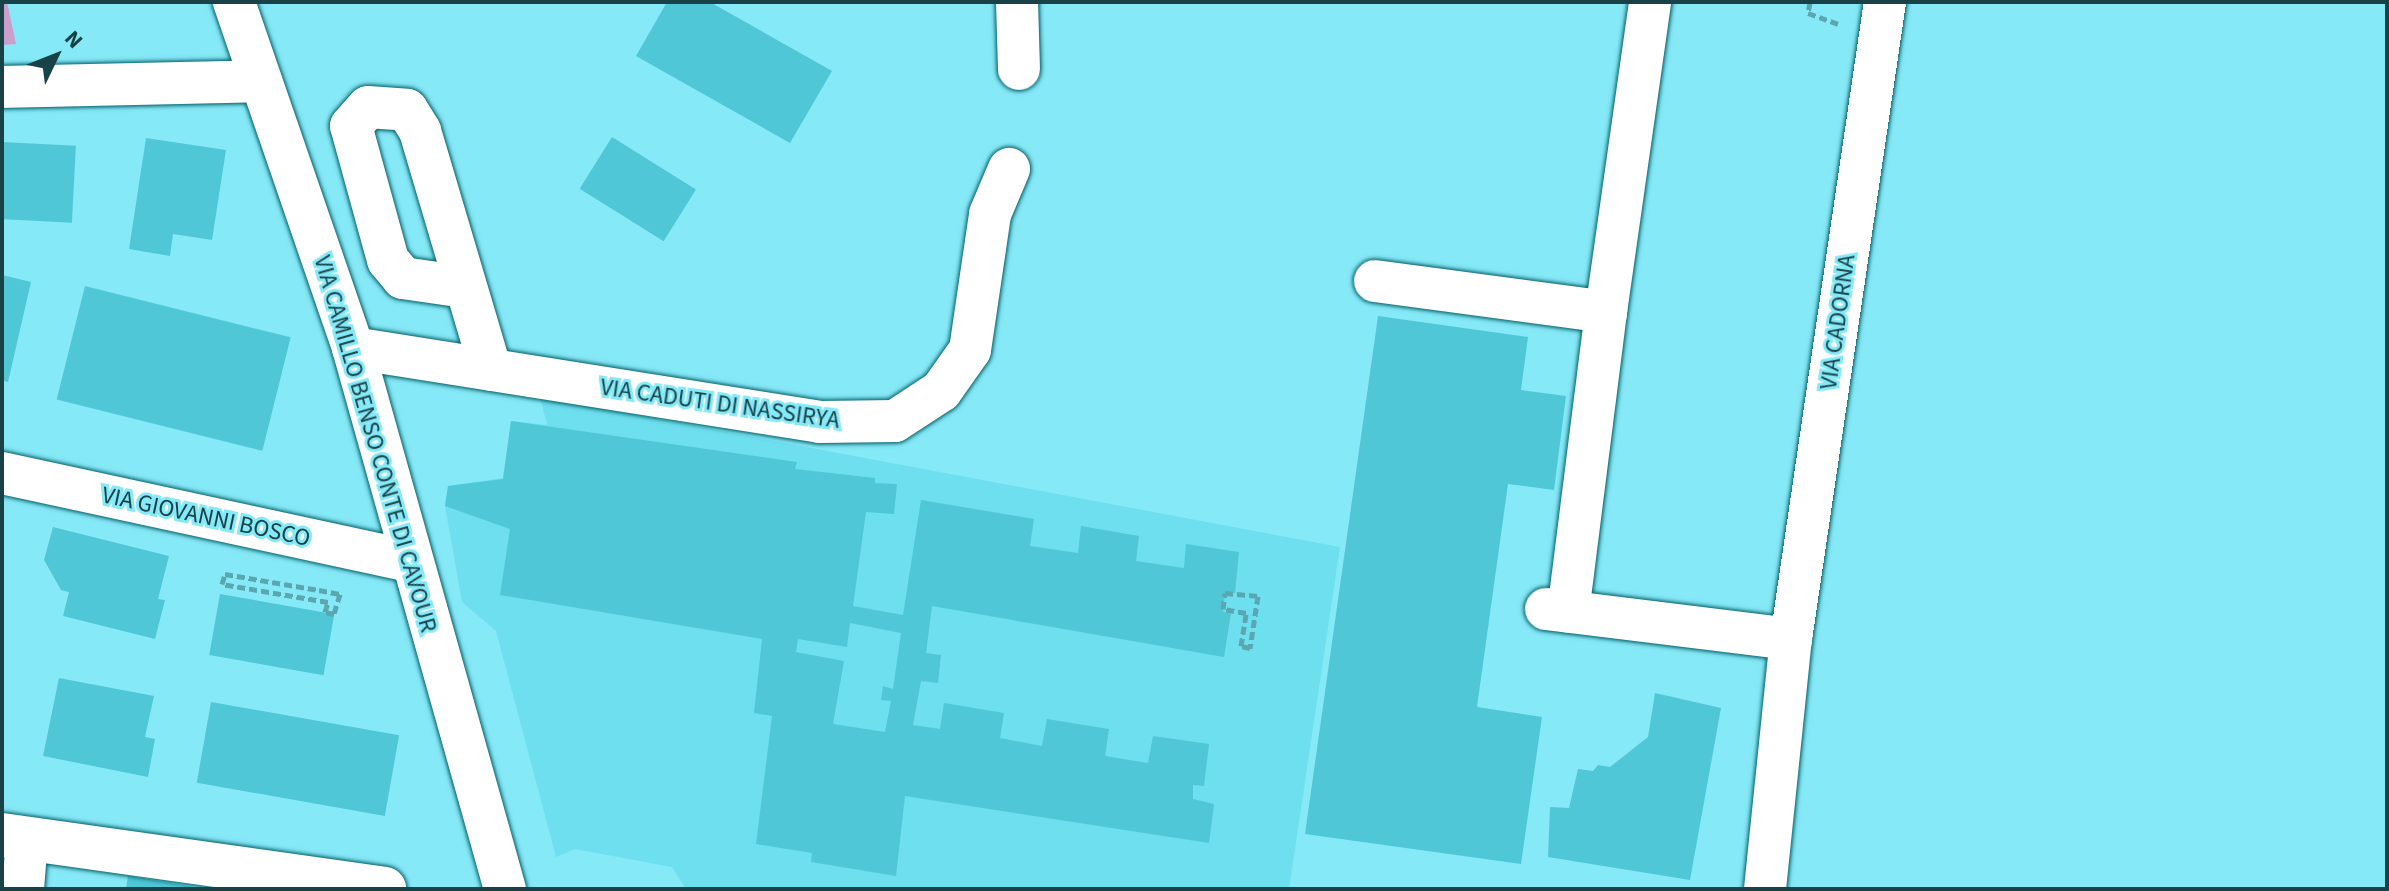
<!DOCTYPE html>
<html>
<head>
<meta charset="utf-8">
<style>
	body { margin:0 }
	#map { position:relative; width:2389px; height:891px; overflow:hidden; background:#86e9f7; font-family:"Source Sans 3",sans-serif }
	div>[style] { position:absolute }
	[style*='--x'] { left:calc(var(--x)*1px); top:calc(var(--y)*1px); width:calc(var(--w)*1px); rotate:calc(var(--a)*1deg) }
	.built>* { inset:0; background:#6ddfee }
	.green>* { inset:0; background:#caa0ca }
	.building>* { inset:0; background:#50c7d6; transform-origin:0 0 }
	.path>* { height:5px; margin-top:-2.5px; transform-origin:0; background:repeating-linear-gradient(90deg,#5aa7b2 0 8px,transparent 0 12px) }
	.roads { filter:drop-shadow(0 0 2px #005f69) drop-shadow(0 0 2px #005f69) }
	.street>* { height:42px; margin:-21px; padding:0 21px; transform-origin:21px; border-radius:21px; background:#fff }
	.secondary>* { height:44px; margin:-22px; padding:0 22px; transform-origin:22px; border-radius:22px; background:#fff }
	span { translate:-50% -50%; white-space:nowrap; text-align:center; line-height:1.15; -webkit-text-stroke:6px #86e9f7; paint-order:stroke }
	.street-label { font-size:24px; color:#184248 }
	.frame { position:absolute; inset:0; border:4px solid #184248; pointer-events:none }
	.north { position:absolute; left:16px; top:16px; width:80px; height:80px; -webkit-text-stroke:6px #86e9f7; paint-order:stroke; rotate:47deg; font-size:22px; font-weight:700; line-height:32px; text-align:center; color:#184248 }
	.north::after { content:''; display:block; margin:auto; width:28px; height:36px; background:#184248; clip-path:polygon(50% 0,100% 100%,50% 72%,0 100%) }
</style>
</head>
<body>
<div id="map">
	<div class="built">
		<div style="clip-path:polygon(540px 397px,1340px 547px,1289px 889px,686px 889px,672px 867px,575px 849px,556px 857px,496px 631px,462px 602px,445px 506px,448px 486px,503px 478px,511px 421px,547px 425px)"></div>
	</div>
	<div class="green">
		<div style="clip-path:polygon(2px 2px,7px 2px,16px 44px,2px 45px)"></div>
	</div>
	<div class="building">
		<div style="clip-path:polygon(667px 2px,710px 2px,832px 71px,790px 143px,636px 56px)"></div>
		<div style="left:612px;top:137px;width:99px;height:61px;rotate:32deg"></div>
		<div style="clip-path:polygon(146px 138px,226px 150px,212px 240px,173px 234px,170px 256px,129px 249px)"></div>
		<div style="left:2px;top:142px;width:74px;height:77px;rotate:3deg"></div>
		<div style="clip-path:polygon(2px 275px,31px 282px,8px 382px,2px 380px)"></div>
		<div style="left:85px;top:286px;width:212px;height:117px;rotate:14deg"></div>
		<div style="clip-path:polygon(1378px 316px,1528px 337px,1521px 390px,1566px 396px,1554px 490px,1508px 484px,1477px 707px,1542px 717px,1521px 864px,1305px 834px)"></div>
		<div style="clip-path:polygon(evenodd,511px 421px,797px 462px,795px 469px,875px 478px,875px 483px,897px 484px,894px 514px,866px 512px,853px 606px,903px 615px,921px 500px,1034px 519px,1030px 546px,1078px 553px,1081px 526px,1139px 536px,1136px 561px,1184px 568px,1186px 544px,1239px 552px,1235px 593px,1225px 593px,1223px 612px,1231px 613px,1224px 657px,932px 606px,926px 653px,941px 655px,938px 683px,921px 681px,913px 725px,940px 729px,944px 703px,1004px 713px,1000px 738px,1042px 746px,1047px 719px,1109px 729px,1105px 756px,1148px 763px,1153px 736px,1209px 744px,1204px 786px,1193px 785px,1193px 799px,1214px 804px,1209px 843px,905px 796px,896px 876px,811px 862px,812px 853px,756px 844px,772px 716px,754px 713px,762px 639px,500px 595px,510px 529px,445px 506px,448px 486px,503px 479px,511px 421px,850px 623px,901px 633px,893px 689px,883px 686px,881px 700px,891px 701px,885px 732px,833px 724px,844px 661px,796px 652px,798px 639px,847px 647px,850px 623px)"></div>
		<div style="clip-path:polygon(53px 527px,169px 556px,158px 599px,165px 600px,155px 639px,63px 616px,69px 592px,61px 590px,44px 560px)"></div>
		<div style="left:220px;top:594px;width:116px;height:62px;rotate:10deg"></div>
		<div style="clip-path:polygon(59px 678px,154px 696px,145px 737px,155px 739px,148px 777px,43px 756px)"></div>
		<div style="clip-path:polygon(1655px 693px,1721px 708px,1690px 880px,1548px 857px,1550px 807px,1569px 808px,1578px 769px,1593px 771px,1598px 765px,1610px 767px,1648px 737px)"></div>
		<div style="left:211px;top:702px;width:191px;height:82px;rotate:10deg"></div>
		<div style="clip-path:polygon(128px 876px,195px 887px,195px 889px,126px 889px)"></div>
	</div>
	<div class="path">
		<div style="--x:1810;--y:2;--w:11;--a:100"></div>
		<div style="--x:1808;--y:13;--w:32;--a:20"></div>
		<div style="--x:225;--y:574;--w:95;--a:9.7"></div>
		<div style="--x:319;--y:590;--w:21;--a:11"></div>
		<div style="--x:340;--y:594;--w:21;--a:107"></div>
		<div style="--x:334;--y:614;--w:9;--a:-167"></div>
		<div style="--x:325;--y:612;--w:10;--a:-73"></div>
		<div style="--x:328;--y:602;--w:108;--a:-170.4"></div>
		<div style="--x:222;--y:584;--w:10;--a:-73"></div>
		<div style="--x:1225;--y:593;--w:33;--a:5"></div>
		<div style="--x:1258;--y:596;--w:53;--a:98.7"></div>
		<div style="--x:1250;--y:648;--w:9;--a:-167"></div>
		<div style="--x:1241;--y:646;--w:33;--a:-81"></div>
		<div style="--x:1246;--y:613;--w:23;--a:-170"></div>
		<div style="--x:1223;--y:609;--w:16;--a:-83"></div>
	</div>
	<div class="roads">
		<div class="street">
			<div style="--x:234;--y:2;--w:366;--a:71"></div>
			<div style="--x:353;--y:348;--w:562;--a:74.31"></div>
			<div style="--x:1017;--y:2;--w:67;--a:88.3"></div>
			<div style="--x:2;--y:87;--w:259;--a:-1.3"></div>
			<div style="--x:1375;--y:281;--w:233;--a:7.6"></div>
			<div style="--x:1606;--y:312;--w:302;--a:97.2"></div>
			<div style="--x:465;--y:287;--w:63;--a:-171.7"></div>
			<div style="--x:403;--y:278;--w:23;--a:-130"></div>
			<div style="--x:388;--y:260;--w:139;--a:-105.4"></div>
			<div style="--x:351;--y:126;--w:25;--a:-48"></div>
			<div style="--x:368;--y:107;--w:39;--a:4"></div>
			<div style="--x:407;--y:110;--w:25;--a:58"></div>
			<div style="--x:420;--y:131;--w:249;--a:73.5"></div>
			<div style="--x:1606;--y:312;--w:313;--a:-81.9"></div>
			<div style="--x:353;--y:348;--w:472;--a:9"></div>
			<div style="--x:819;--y:422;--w:76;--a:-0.8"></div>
			<div style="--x:895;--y:421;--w:55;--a:-33.1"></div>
			<div style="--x:941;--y:391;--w:50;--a:-54.7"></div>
			<div style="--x:970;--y:350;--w:137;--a:-81.6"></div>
			<div style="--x:990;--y:214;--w:49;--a:-67.1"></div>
			<div style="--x:2;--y:473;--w:417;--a:12.2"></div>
			<div style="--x:1546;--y:609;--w:247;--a:7"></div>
			<div style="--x:23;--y:889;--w:50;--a:-85.4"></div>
			<div style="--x:1765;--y:889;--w:251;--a:-84.1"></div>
			<div style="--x:1791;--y:639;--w:644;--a:-81.61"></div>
		</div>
		<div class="secondary">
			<div style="--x:2;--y:835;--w:386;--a:8"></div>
		</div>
	</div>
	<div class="street-label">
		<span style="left:1838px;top:322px;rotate:-82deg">VIA CADORNA</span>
		<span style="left:720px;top:404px;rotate:8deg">VIA CADUTI DI NASSIRYA</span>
		<span style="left:375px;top:444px;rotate:74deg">VIA CAMILLO BENSO CONTE DI CAVOUR</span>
		<span style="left:206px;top:517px;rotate:12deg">VIA GIOVANNI BOSCO</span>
	</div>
	<div class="frame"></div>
	<div class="north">N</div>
</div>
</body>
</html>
